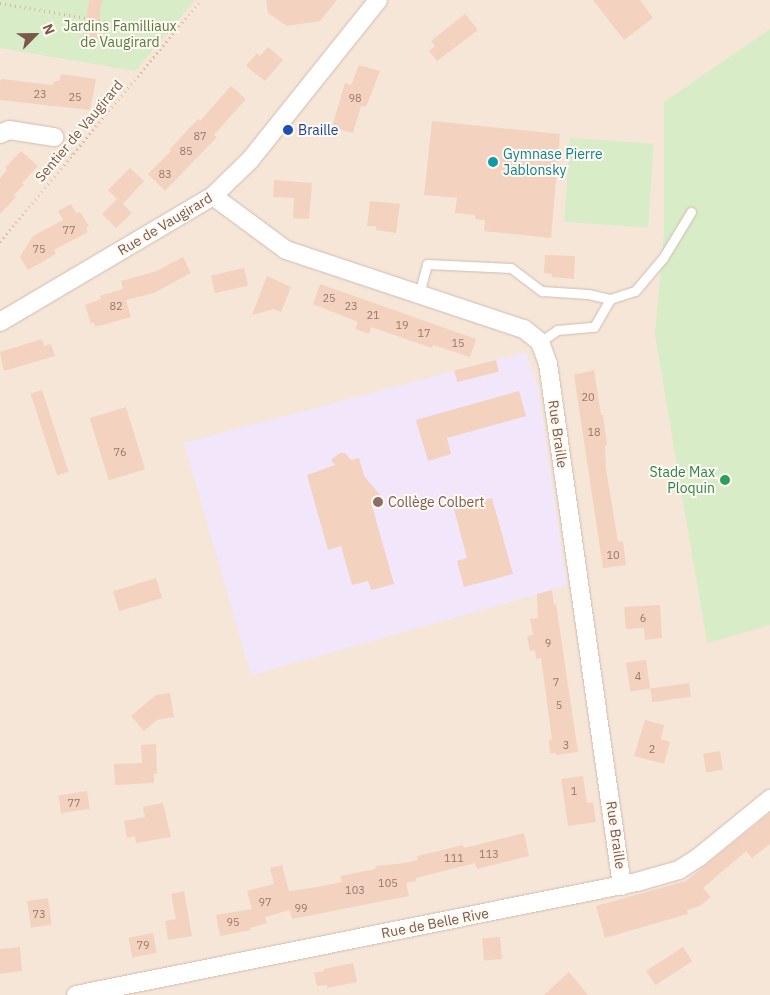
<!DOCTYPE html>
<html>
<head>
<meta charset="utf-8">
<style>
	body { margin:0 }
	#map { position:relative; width:770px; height:995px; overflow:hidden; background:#fdf4ea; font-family:"IBM Plex Sans",sans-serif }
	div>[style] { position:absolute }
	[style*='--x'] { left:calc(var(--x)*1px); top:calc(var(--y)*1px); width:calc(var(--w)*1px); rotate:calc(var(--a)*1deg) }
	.residential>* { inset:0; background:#f5e6d8; transform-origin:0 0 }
	.education>* { inset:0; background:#f1e6fa }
	.green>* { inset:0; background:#d8ecc7; transform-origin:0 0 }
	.building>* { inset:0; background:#f4d2c0; transform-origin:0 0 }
	.path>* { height:2.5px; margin-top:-1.25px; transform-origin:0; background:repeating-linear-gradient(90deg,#dab4a2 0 1px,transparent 0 5px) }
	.roads { filter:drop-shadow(0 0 1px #d1bbae) drop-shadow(0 0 1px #d1bbae) }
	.lane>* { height:9px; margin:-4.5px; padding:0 4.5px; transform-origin:4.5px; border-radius:4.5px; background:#fff }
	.street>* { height:18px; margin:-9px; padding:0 9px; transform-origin:9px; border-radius:9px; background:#fff }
	.dots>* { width:14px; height:14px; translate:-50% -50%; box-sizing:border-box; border:2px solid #fff9f1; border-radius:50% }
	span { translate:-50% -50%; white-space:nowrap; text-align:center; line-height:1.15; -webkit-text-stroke:4px #fff9f1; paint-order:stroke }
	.number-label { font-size:11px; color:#987768 }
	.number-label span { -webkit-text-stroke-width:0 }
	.park-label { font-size:14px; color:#547a40 }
	.transit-label { font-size:14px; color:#164399 }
	.left { translate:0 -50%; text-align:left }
	.street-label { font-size:14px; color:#7a594b }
	.culture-label { font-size:14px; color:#0d838f }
	.leisure-label { font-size:14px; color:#27864d }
	.right { translate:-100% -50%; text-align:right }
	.education-label { font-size:14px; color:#785e54 }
	.north { position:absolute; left:10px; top:10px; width:50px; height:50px; -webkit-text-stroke:4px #fff9f1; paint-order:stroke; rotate:67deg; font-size:14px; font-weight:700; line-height:20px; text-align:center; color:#7a594b }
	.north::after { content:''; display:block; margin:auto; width:18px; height:22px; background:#7a594b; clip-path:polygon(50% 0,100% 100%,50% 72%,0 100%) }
</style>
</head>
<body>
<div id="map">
	<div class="residential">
		<div style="left:0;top:0;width:770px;height:995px"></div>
	</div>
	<div class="education">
		<div style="clip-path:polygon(526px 352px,538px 387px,567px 586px,251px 675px,184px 443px)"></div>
	</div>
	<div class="green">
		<div style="clip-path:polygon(0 0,195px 0,135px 71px,0 48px)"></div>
		<div style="clip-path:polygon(770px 29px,770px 625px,707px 643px,655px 335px,664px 232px,664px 102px)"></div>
		<div style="left:570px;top:138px;width:84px;height:84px;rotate:4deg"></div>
	</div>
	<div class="building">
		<div style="clip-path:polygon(89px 0,102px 0,96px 41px,93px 41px,83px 39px)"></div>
		<div style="clip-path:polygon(266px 0,337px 0,320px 21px,287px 26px,268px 13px)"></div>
		<div style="clip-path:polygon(593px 0,640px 0,653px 18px,624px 40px)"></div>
		<div style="clip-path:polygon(465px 14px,478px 30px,437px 61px,429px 51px,435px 46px,431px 41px)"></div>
		<div style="clip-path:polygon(268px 47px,283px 60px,265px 81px,246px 66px,257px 53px,260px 56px)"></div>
		<div style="clip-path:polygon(359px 65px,380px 71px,366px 107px,361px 106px,353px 133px,332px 127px,345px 83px,351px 85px)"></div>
		<div style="clip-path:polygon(61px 74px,96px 79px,90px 110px,0 100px,0 81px,2px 79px,52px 85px,54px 82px,60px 80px)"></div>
		<div style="clip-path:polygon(231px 86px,246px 99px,214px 135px,217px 137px,165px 191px,148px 174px,171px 151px,170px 149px,198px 119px,200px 121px)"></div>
		<div style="clip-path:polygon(432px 121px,560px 134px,551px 238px,484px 231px,485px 220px,475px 219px,475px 215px,455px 213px,457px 198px,424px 195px)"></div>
		<div style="clip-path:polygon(21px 151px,38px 166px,22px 183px,24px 185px,14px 195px,16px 197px,0 214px,0 178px,7px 170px,5px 168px)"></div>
		<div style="clip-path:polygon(130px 168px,144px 181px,123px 204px,132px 213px,116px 228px,102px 214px,117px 199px,108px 190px)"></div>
		<div style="clip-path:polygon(274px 180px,312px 183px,309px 219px,293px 218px,294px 198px,273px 197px)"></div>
		<div style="clip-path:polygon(370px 201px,400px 204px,396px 233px,376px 230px,376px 226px,367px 226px)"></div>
		<div style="clip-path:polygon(71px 204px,76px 213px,80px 212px,89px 226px,86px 228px,88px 232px,54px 250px,56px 254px,28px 270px,20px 257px,33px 236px,63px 220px,58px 211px)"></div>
		<div style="clip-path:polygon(545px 255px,575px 256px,574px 279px,552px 277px,552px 274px,544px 273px)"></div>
		<div style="clip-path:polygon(183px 257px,191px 273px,154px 293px,126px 300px,131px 317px,95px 327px,94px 322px,91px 324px,85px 305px,101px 299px,100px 296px,123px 289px,121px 281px,157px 271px)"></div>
		<div style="left:244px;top:268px;width:18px;height:34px;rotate:77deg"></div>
		<div style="clip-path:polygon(267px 276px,291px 287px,281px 312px,274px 309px,252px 315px)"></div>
		<div style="clip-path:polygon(320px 284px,476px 339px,470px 357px,433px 345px,432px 348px,371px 327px,369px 334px,355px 329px,358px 322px,313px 304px)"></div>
		<div style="clip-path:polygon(42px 339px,44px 346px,51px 344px,55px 356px,4px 371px,0 352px)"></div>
		<div style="left:496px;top:360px;width:12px;height:43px;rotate:76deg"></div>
		<div style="clip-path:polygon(594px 370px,601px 415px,603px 415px,607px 445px,605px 445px,606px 469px,618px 542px,623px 541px,626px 565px,603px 568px,574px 375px)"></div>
		<div style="left:42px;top:390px;width:86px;height:12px;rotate:72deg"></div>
		<div style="clip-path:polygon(519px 391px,526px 416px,447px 438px,451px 454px,428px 461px,416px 420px)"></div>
		<div style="left:126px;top:407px;width:65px;height:38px;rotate:73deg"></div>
		<div style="clip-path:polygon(340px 453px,345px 453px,351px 460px,359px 458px,364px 476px,381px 496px,371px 502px,394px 584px,371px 590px,368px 581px,352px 585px,341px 546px,328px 550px,307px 475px,335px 465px,331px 460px)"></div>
		<div style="clip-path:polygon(492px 498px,513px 574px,464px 587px,457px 561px,467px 558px,454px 509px)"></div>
		<div style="left:156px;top:578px;width:21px;height:45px;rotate:73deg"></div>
		<div style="clip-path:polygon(552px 590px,554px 605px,556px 604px,578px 752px,557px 755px,556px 753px,550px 753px,549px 740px,552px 739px,541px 658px,536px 659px,535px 650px,530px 651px,527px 636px,533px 635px,530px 619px,538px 618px,537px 594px)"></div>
		<div style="clip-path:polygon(660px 605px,662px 638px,645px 640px,644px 628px,626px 629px,624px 607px)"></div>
		<div style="left:646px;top:660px;width:29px;height:20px;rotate:82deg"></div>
		<div style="left:689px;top:683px;width:14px;height:39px;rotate:82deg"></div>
		<div style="clip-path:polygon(170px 693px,174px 717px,157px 720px,144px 731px,131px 716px,156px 695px)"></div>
		<div style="clip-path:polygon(645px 720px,664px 725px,661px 739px,670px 742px,664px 764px,634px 756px)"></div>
		<div style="clip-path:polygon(156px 744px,157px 774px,154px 774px,154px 783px,115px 785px,114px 764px,142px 763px,141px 745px)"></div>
		<div style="left:720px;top:751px;width:19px;height:17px;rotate:81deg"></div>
		<div style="clip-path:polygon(583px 776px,587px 803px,593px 802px,596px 822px,568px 826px,561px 779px)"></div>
		<div style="left:87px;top:791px;width:18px;height:29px;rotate:81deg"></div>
		<div style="clip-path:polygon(163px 803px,171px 837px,136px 843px,135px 836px,127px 838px,124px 821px,145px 817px,143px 807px)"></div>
		<div style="clip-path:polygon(770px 813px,770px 844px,752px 858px,746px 851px,703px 888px,711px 897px,700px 906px,687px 910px,688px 914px,605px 938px,596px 906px,686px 881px)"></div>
		<div style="clip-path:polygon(524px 833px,529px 856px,477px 869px,475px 863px,416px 878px,416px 881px,406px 883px,409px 896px,292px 919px,290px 910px,265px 917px,267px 923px,250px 928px,251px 930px,220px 936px,216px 915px,252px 909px,247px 891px,274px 884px,270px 868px,282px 865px,289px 891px,312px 888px,342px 882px,340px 876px,376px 869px,375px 866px,405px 863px,418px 860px,417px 856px,463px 845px,464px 848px)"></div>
		<div style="clip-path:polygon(184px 891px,192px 936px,168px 940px,165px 921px,176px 919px,171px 894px)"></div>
		<div style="left:48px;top:898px;width:27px;height:21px;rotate:82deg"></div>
		<div style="left:153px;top:933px;width:20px;height:25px;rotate:79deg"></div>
		<div style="left:500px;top:937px;width:22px;height:18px;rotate:85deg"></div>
		<div style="clip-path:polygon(20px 947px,22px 971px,0 974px,0 949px)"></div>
		<div style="left:683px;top:947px;width:17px;height:44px;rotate:57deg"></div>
		<div style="clip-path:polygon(353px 963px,357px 982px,327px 988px,327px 985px,317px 986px,314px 973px,324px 971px,324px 969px)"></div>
		<div style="clip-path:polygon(569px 972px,588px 995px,544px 995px)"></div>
	</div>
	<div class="path">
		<div style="--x:0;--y:3;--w:176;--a:9.8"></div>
		<div style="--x:65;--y:146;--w:11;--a:45"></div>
		<div style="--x:0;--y:242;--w:315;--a:-50.3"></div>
	</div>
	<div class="roads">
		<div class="lane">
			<div style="--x:419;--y:294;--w:31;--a:-75"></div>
			<div style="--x:427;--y:264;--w:84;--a:2.7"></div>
			<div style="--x:511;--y:268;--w:39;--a:37"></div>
			<div style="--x:542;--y:291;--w:46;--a:3.7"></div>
			<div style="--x:588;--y:294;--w:23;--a:13"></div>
			<div style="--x:540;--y:342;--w:21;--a:-35"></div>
			<div style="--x:557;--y:330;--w:37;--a:-5"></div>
			<div style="--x:594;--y:327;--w:32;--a:-60"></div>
			<div style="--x:610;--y:299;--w:26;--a:-18"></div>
			<div style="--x:635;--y:291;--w:43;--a:-49.7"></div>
			<div style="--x:663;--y:258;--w:54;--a:-58.7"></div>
		</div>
		<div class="street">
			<div style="--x:0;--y:134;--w:10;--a:-24"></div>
			<div style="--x:9;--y:130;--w:46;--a:8.8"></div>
			<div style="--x:213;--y:196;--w:91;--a:36.5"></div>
			<div style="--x:286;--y:250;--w:251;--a:18.4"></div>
			<div style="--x:524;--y:329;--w:21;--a:39"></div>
			<div style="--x:540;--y:342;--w:23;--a:70"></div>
			<div style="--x:548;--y:364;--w:527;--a:81.93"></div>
			<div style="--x:0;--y:322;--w:247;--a:-30.6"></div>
			<div style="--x:213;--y:196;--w:52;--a:-44.2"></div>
			<div style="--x:250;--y:160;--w:205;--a:-51.3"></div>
			<div style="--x:76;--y:995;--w:572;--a:-11.39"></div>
			<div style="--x:637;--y:882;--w:44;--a:-15.9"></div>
			<div style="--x:679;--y:870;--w:24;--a:-33"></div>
			<div style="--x:699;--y:857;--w:92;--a:-39.2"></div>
		</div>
	</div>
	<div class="dots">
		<div style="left:288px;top:130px;background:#1a4fb4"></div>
		<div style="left:493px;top:162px;background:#0f9aa8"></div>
		<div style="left:725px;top:480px;background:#2e9e5b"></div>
		<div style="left:378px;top:502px;background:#8d6e63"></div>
	</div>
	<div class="number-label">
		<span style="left:40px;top:94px">23</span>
		<span style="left:75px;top:97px">25</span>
		<span style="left:355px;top:98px">98</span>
		<span style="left:200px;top:136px">87</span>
		<span style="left:186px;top:151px">85</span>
		<span style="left:165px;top:174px">83</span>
		<span style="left:69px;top:230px">77</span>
		<span style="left:39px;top:249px">75</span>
		<span style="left:329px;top:298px">25</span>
		<span style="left:116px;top:306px">82</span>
		<span style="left:351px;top:306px">23</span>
		<span style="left:373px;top:315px">21</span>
		<span style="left:402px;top:325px">19</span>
		<span style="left:424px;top:333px">17</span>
		<span style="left:458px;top:343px">15</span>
		<span style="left:588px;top:397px">20</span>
		<span style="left:594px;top:432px">18</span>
		<span style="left:120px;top:452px">76</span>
		<span style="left:613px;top:555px">10</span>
		<span style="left:643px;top:618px">6</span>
		<span style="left:548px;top:643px">9</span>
		<span style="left:638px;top:676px">4</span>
		<span style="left:556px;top:682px">7</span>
		<span style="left:559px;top:705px">5</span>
		<span style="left:566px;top:745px">3</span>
		<span style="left:652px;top:749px">2</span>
		<span style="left:574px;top:791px">1</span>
		<span style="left:74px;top:803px">77</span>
		<span style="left:489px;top:854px">113</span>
		<span style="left:454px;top:858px">111</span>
		<span style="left:388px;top:883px">105</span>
		<span style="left:355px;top:890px">103</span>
		<span style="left:265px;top:902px">97</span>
		<span style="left:301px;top:908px">99</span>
		<span style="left:39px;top:914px">73</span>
		<span style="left:233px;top:922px">95</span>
		<span style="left:143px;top:945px">79</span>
	</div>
	<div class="park-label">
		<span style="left:120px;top:34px">Jardins Familliaux<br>de Vaugirard</span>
	</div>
	<div class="transit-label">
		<span class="left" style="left:298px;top:130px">Braille</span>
	</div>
	<div class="street-label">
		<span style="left:79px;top:131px;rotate:-50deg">Sentier de Vaugirard</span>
		<span style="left:165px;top:224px;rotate:-31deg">Rue de Vaugirard</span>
		<span style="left:558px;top:434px;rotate:82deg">Rue Braille</span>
		<span style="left:616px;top:835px;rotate:82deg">Rue Braille</span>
		<span style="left:435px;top:923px;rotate:-11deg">Rue de Belle Rive</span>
	</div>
	<div class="culture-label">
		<span class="left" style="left:503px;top:162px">Gymnase Pierre<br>Jablonsky</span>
	</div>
	<div class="leisure-label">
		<span class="right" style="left:715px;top:480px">Stade Max<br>Ploquin</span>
	</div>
	<div class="education-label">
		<span class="left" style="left:388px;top:502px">Collège Colbert</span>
	</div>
	<div class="north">N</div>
</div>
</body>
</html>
